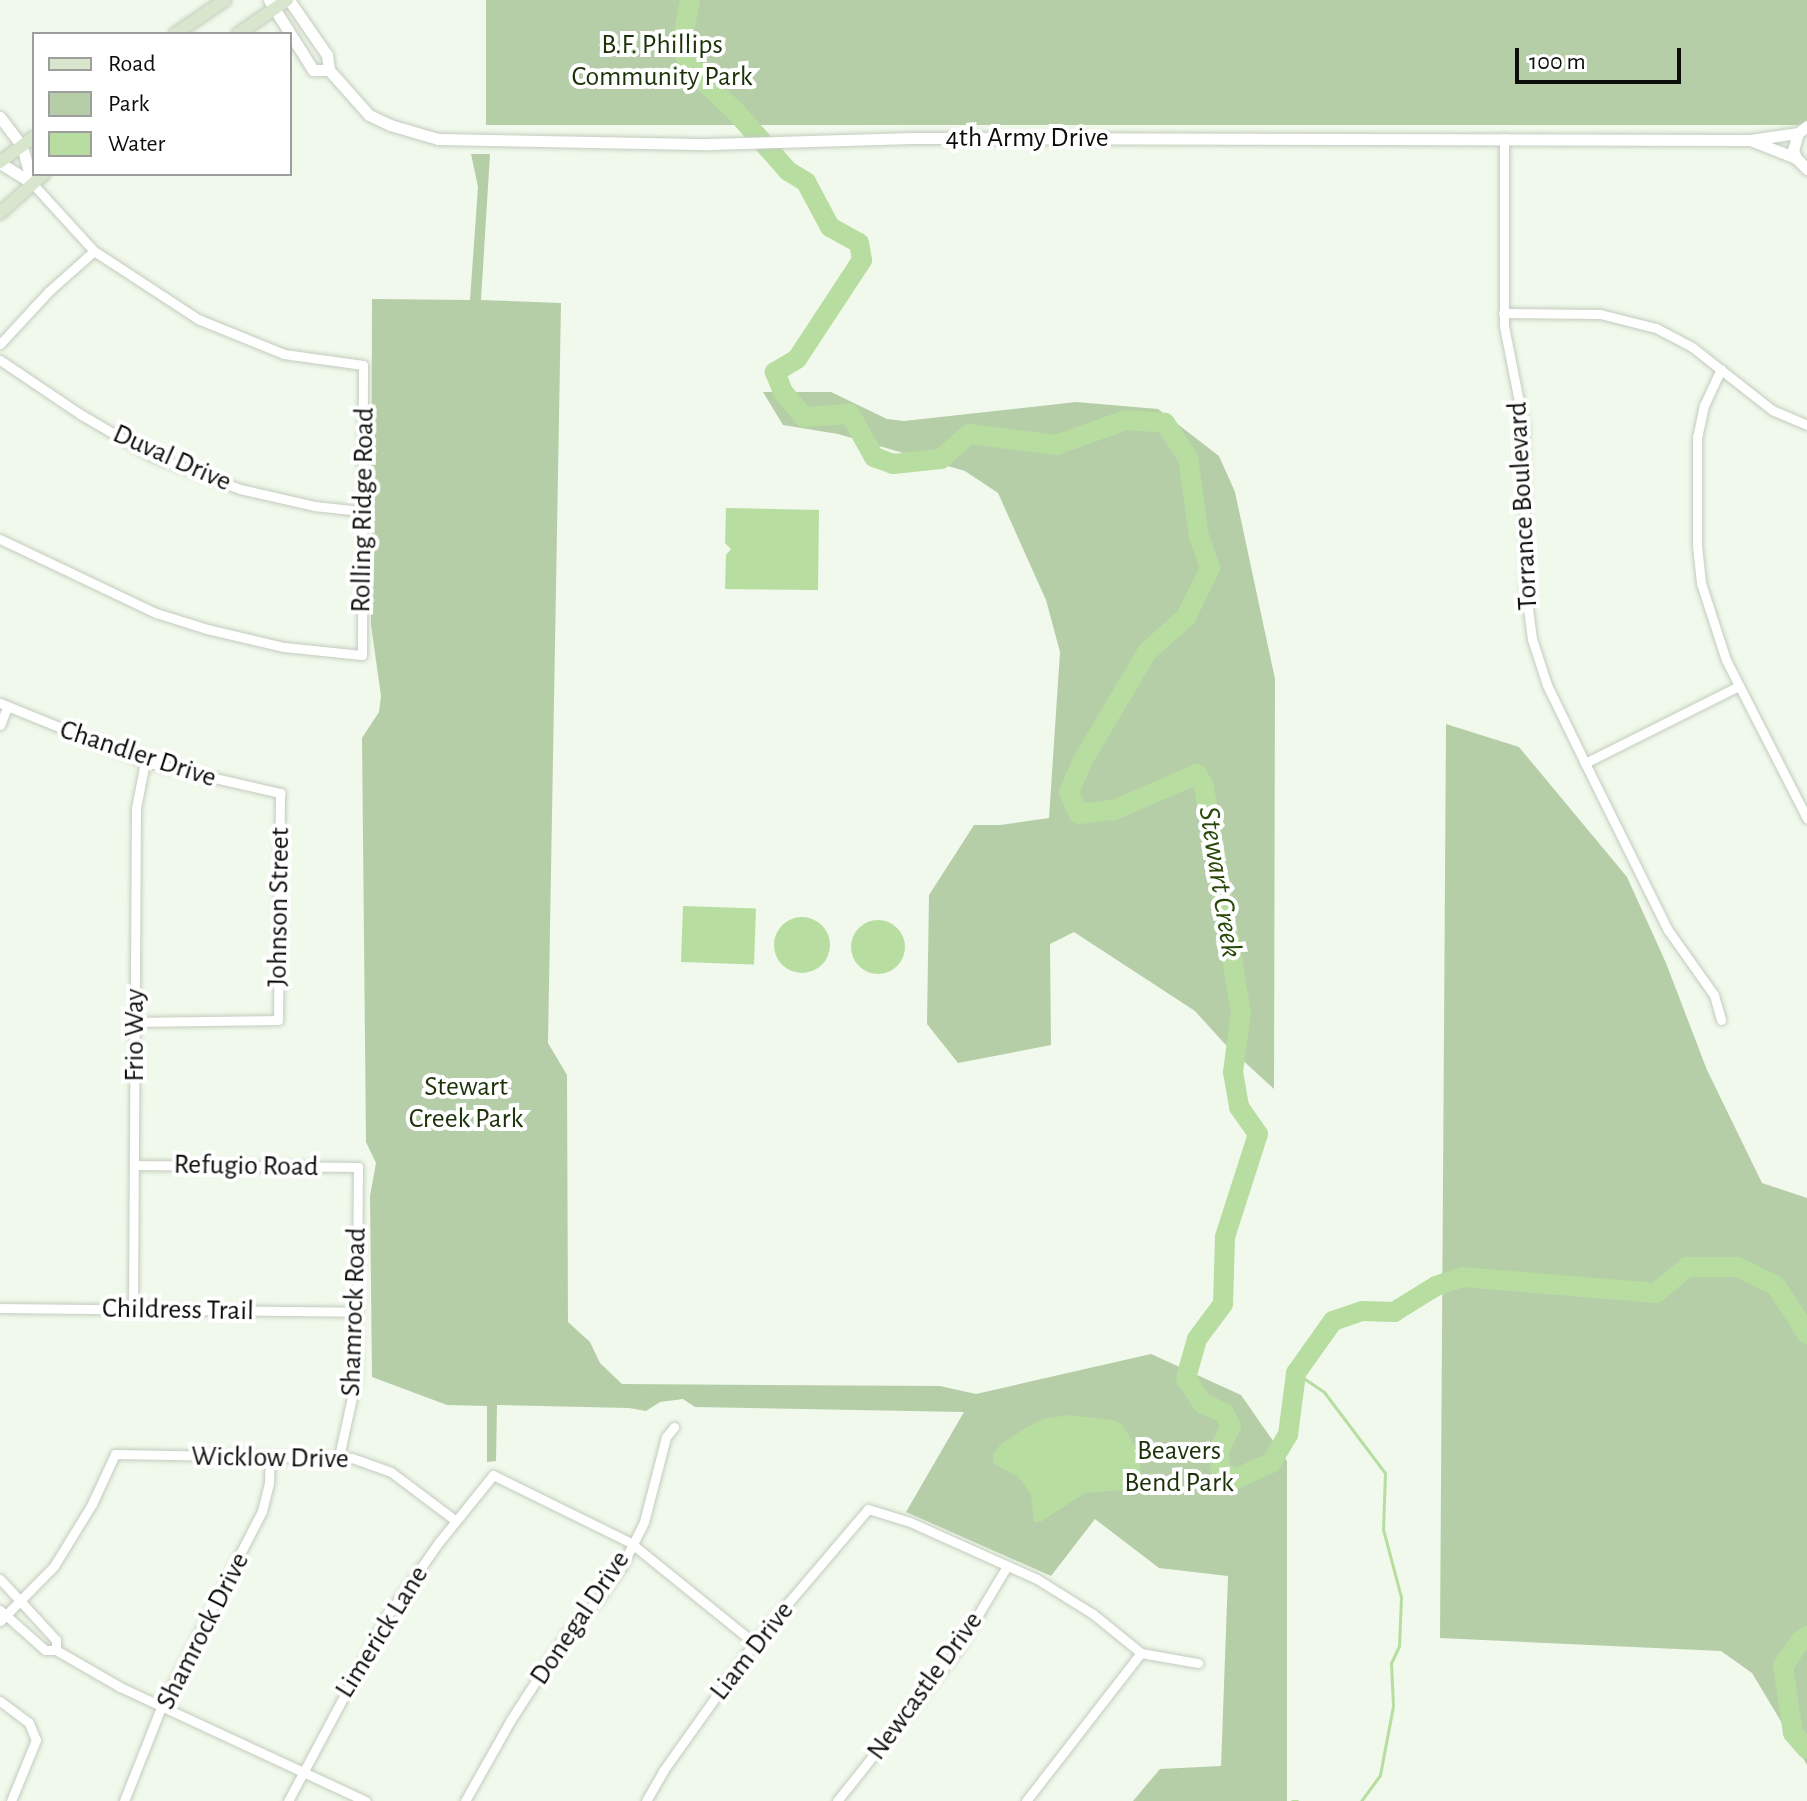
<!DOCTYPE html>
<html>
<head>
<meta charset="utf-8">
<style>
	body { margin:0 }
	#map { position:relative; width:1807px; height:1801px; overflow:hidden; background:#f0f9eb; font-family:"Alegreya Sans",sans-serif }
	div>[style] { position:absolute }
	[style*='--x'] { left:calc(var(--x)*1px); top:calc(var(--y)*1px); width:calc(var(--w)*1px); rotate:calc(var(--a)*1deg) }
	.green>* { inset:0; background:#b6cea8; transform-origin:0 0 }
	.water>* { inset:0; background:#b7dda0; transform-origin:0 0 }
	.round { border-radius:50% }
	.stream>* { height:3px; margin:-1.5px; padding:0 1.5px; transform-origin:1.5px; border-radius:1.5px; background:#b7dda0 }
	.river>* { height:20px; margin:-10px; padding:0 10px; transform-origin:10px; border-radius:10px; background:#b7dda0 }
	.roads { filter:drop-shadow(0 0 2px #c3ccbe) drop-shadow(0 0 2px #c3ccbe) }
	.minor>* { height:9px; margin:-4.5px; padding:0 4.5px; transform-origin:4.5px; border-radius:4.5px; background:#fff }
	.tertiary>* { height:11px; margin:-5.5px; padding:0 5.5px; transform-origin:5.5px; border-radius:5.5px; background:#fff }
	.secondary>* { height:12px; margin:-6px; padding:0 6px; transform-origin:6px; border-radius:6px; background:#d8e6ce }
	span { translate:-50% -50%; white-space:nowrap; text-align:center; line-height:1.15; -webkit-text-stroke:8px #fff; paint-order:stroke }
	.park-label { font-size:28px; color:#1c3309 }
	.street-label { font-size:28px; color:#0b0e09 }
	.water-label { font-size:30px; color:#274808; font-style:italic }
	.legend { position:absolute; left:32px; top:32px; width:260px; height:144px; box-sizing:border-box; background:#fff; border:2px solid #9d9f9d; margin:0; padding:10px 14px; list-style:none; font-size:24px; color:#0b0e09 }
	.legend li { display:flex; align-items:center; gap:16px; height:40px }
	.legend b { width:40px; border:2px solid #9d9f9d }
	.scale { position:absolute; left:1515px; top:48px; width:166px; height:36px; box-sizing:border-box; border:4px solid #0b0e09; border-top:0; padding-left:10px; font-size:24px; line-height:28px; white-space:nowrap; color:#0b0e09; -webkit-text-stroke:6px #fff; paint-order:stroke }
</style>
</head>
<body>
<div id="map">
	<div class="green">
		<div style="left:486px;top:0;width:1321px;height:125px"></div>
		<div style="clip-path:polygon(471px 154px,490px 154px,481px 300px,561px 303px,548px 1043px,567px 1075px,568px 1322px,590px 1342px,600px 1363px,622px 1384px,940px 1386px,976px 1394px,1151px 1354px,1241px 1395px,1287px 1461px,1287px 1801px,1133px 1801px,1160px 1769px,1221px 1766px,1228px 1576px,1159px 1568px,1095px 1519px,1051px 1576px,906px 1512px,964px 1412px,695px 1407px,683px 1399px,660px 1402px,646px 1411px,629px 1408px,497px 1405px,496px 1461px,487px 1462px,487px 1406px,447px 1405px,372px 1377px,370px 1196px,376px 1163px,366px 1142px,362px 738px,379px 712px,381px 696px,371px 625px,372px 299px,470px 300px,478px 187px)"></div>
		<div style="clip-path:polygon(763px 392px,831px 392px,887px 419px,904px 421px,1076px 402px,1158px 409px,1219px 456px,1235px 492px,1275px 679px,1274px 1089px,1223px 1042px,1195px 1011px,1074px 932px,1050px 944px,1051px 1045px,958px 1063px,927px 1024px,929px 895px,974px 825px,1000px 825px,1049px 818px,1060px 652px,1046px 600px,998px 493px,965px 471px,838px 434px,783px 425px)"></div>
		<div style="clip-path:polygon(1446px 724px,1519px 747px,1627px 877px,1666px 963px,1707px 1070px,1762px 1183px,1807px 1198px,1807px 1765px,1752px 1673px,1721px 1651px,1440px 1638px)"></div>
	</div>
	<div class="water">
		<div style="clip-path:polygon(726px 508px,819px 510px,818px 590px,725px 589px,726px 555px,731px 549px,725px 543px)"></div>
		<div style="left:683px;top:906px;width:73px;height:56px;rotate:2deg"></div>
		<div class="round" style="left:774px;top:917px;width:56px;height:56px"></div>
		<div class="round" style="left:851px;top:920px;width:54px;height:54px"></div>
		<div style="clip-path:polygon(1068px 1415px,1112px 1420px,1122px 1424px,1138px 1452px,1142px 1480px,1134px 1489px,1085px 1493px,1042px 1521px,1034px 1522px,1031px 1494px,1018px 1477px,994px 1464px,993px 1455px,1000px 1445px,1022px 1430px,1043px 1419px)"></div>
	</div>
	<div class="stream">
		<div style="--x:1296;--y:1373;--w:34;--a:34"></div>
		<div style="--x:1324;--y:1392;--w:101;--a:53"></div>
		<div style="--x:1385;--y:1473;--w:56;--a:92"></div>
		<div style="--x:1383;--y:1529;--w:70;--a:75.2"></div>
		<div style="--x:1401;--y:1597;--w:49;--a:92.3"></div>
		<div style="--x:1399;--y:1646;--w:19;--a:115"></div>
		<div style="--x:1391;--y:1663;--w:43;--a:87.3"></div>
		<div style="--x:1393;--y:1706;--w:70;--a:100.7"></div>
		<div style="--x:1380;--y:1775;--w:32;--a:126"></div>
		<div style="--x:1292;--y:1801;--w:5;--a:0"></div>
	</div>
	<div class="river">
		<div style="--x:690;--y:0;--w:49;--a:100.6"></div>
		<div style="--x:681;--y:48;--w:27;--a:62"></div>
		<div style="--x:694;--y:72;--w:58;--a:43.6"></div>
		<div style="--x:736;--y:112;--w:79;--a:48.6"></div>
		<div style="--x:788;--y:171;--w:21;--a:31"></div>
		<div style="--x:806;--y:182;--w:51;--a:61.9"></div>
		<div style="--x:830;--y:227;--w:33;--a:29"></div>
		<div style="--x:859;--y:243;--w:17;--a:80"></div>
		<div style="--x:862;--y:260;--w:118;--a:123.3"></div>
		<div style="--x:797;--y:359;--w:26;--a:149"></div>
		<div style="--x:775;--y:372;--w:22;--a:68"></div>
		<div style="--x:783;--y:392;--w:33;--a:50"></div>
		<div style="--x:804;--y:417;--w:46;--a:-3.7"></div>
		<div style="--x:850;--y:414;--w:49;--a:60.8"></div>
		<div style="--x:874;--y:457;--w:20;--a:20"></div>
		<div style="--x:893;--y:464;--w:48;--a:-5.9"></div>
		<div style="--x:941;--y:459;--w:38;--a:-42"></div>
		<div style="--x:969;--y:434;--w:88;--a:7.2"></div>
		<div style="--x:1056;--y:445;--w:74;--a:-19.7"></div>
		<div style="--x:1126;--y:420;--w:39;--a:4"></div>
		<div style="--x:1165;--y:423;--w:42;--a:56.7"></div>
		<div style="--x:1188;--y:458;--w:79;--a:82"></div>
		<div style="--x:1199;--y:536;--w:34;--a:71"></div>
		<div style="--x:1210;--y:568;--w:55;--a:116.1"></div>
		<div style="--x:1186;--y:617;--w:52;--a:138.1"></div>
		<div style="--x:1147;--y:652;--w:128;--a:120.6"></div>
		<div style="--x:1082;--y:762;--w:33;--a:113"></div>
		<div style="--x:1069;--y:792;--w:24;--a:66"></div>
		<div style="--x:1079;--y:814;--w:35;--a:-7"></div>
		<div style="--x:1114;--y:810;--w:90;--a:-23.4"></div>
		<div style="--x:1197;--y:774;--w:15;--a:62"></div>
		<div style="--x:1204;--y:787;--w:228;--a:80.7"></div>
		<div style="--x:1241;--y:1012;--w:61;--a:97.6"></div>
		<div style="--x:1233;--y:1072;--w:36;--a:80"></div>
		<div style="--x:1239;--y:1107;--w:33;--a:55"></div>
		<div style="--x:1258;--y:1134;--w:108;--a:107.8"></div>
		<div style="--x:1225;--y:1237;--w:67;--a:91.7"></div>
		<div style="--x:1223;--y:1304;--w:44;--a:126.6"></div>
		<div style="--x:1197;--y:1339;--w:41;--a:105.8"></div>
		<div style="--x:1186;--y:1378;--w:30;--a:57"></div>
		<div style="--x:1202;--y:1403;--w:24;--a:24"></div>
		<div style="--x:1224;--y:1413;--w:15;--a:62"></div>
		<div style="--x:1231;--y:1426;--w:28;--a:117"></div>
		<div style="--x:1218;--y:1451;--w:21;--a:82"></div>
		<div style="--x:1221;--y:1472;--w:16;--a:27"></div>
		<div style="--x:1235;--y:1479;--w:39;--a:-24"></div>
		<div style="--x:1271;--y:1463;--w:33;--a:-59"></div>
		<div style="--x:1288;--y:1435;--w:63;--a:-82.6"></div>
		<div style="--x:1296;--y:1373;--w:64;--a:-54.6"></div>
		<div style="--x:1333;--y:1321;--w:31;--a:-19"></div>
		<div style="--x:1362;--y:1311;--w:32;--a:2"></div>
		<div style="--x:1394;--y:1312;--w:49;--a:-31.8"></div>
		<div style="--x:1436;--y:1286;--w:28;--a:-19"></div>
		<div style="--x:1462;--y:1277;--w:195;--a:4.7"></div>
		<div style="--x:1656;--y:1293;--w:40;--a:-40"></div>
		<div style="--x:1687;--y:1267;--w:51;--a:0"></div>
		<div style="--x:1738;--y:1267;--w:42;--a:26.6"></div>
		<div style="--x:1776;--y:1286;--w:57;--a:57.1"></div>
		<div style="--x:1807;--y:1636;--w:9;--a:144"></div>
		<div style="--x:1800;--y:1641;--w:30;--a:124"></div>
		<div style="--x:1783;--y:1666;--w:68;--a:81.5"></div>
		<div style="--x:1793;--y:1733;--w:21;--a:49"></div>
	</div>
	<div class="roads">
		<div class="minor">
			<div style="--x:1504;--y:138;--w:188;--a:90"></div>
			<div style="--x:1504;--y:326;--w:103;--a:78.8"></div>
			<div style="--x:1524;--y:427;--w:158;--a:89.6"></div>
			<div style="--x:1525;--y:585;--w:54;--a:82.6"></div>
			<div style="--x:1532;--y:639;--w:48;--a:71.9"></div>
			<div style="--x:1547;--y:685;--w:87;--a:64"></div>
			<div style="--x:1585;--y:763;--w:186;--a:63.6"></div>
			<div style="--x:1668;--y:930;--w:80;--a:54.7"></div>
			<div style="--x:1714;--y:995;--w:26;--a:74"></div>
			<div style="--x:1503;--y:313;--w:97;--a:0.6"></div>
			<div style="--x:1600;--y:314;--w:58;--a:14"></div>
			<div style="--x:1656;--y:328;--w:41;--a:27.8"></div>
			<div style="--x:1692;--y:347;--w:102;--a:38.2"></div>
			<div style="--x:1772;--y:410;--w:38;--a:23"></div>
			<div style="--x:0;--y:344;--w:72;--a:-47.2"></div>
			<div style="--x:49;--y:291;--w:60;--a:-41.6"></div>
			<div style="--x:0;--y:360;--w:97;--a:34"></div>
			<div style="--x:80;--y:414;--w:83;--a:30.3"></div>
			<div style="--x:152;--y:456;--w:94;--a:20.6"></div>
			<div style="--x:240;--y:489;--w:76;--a:12.9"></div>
			<div style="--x:314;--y:506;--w:47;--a:6.1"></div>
			<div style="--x:1721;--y:369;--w:40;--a:115"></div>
			<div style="--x:1704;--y:405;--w:33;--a:102"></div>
			<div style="--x:1697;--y:437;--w:108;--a:90"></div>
			<div style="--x:1697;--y:545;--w:38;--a:84"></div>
			<div style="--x:1701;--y:583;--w:81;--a:72"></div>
			<div style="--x:1726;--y:660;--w:178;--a:62.9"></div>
			<div style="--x:0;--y:539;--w:173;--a:25.4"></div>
			<div style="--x:156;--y:613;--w:53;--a:17.4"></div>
			<div style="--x:207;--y:629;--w:79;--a:13.2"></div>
			<div style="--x:284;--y:647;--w:78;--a:5.9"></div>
			<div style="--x:362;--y:655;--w:290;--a:-89.8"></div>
			<div style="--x:363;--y:365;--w:80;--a:-172.1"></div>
			<div style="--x:284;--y:354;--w:93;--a:-157.9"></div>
			<div style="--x:198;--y:319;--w:124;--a:-146.8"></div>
			<div style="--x:94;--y:251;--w:92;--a:-132.4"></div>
			<div style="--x:0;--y:703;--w:157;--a:22.1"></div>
			<div style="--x:145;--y:762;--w:139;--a:12.9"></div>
			<div style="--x:280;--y:793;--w:227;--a:90.5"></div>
			<div style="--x:278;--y:1020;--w:143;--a:179.2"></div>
			<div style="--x:0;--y:725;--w:18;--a:-68"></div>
			<div style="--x:1585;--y:763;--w:172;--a:-26.6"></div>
			<div style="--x:134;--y:1165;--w:224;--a:0.5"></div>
			<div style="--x:358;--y:1167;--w:212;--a:90.5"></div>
			<div style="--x:356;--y:1379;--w:79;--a:102.4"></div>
			<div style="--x:0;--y:1308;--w:356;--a:0.6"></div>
			<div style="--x:133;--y:1309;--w:501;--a:-89.66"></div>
			<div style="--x:136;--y:808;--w:47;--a:-78.9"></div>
			<div style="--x:0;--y:1579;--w:83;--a:47.4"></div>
			<div style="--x:56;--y:1640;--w:10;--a:90"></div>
			<div style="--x:0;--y:1610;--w:60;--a:41.6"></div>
			<div style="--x:45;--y:1650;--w:11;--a:0"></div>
			<div style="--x:56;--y:1650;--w:74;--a:30"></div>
			<div style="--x:120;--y:1687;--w:271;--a:24.9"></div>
			<div style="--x:0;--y:1621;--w:77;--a:-45.5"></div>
			<div style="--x:54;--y:1566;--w:73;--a:-58.5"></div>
			<div style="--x:92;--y:1504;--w:55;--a:-65.3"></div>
			<div style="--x:115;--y:1454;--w:237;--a:1"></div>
			<div style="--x:352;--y:1458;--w:41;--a:19.7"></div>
			<div style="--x:391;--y:1472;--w:80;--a:36.9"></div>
			<div style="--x:0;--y:1701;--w:36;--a:37"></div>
			<div style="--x:29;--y:1723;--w:18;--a:68"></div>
			<div style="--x:36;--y:1740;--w:66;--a:112.3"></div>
			<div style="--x:124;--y:1801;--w:103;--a:-68.4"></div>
			<div style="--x:162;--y:1705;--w:218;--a:-62.7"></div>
			<div style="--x:262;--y:1511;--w:29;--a:-76"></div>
			<div style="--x:269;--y:1483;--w:25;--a:-88"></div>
			<div style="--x:288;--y:1801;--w:206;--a:-61.9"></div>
			<div style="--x:385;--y:1619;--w:94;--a:-55"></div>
			<div style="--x:439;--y:1542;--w:86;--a:-51.1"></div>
			<div style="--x:493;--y:1475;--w:154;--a:26.2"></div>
			<div style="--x:631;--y:1543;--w:159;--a:39.1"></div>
			<div style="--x:465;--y:1801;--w:92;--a:-60.6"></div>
			<div style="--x:510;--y:1721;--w:105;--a:-57.1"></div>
			<div style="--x:567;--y:1633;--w:45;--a:-46.8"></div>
			<div style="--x:598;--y:1600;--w:42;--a:-54.8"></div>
			<div style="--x:622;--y:1566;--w:49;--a:-63.4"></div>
			<div style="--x:644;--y:1522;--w:88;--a:-75.5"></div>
			<div style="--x:666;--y:1437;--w:13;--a:-51"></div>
			<div style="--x:646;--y:1801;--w:34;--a:-60"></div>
			<div style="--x:663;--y:1771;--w:157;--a:-54.6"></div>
			<div style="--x:754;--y:1643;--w:176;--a:-49.6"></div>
			<div style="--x:868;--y:1509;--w:44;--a:17.2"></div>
			<div style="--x:910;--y:1522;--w:139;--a:24.2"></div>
			<div style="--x:1037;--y:1579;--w:66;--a:32"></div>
			<div style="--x:1093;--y:1614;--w:62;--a:39.1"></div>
			<div style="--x:1141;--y:1653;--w:58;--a:10"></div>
			<div style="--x:837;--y:1801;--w:193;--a:-51.5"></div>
			<div style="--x:957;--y:1650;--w:98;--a:-59.2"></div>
			<div style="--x:1026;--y:1801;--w:187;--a:-52.2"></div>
		</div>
		<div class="tertiary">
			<div style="--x:269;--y:0;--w:83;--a:57.8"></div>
			<div style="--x:313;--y:70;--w:16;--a:0"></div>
			<div style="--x:289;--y:0;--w:67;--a:55.4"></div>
			<div style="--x:327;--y:55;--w:15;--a:82"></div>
			<div style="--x:329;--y:70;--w:60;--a:48.4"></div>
			<div style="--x:369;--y:115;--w:23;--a:25"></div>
			<div style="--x:390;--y:125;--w:50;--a:16.3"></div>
			<div style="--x:438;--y:139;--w:271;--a:1.1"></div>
			<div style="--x:709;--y:144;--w:204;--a:-1.7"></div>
			<div style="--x:913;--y:138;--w:837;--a:0.14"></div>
			<div style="--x:1750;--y:140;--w:49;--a:-8.3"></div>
			<div style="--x:0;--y:117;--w:36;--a:53"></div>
			<div style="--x:22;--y:146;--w:38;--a:75"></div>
			<div style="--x:1807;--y:126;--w:11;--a:142"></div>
			<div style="--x:1798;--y:133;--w:18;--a:106"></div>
			<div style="--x:1793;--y:150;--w:9;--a:69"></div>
			<div style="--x:1796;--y:158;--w:16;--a:45"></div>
			<div style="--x:1750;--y:140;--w:49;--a:21.4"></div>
			<div style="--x:0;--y:163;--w:38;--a:32"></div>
		</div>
		<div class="secondary">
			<div style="--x:175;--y:34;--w:60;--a:-34.2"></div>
			<div style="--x:238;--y:34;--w:60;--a:-34.8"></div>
			<div style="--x:0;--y:162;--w:42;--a:-36.3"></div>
			<div style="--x:0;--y:213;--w:59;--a:-41.6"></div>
		</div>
	</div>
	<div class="park-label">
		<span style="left:662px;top:61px">B.F. Phillips<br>Community Park</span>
		<span style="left:466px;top:1103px">Stewart<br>Creek Park</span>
		<span style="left:1179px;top:1467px">Beavers<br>Bend Park</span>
	</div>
	<div class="street-label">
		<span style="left:1027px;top:138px">4th Army Drive</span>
		<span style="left:172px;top:458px;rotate:24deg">Duval Drive</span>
		<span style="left:1523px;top:506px;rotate:-93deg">Torrance Boulevard</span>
		<span style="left:363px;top:510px;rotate:-89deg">Rolling Ridge Road</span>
		<span style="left:138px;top:754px;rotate:18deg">Chandler Drive</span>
		<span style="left:279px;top:907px;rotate:-89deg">Johnson Street</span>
		<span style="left:135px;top:1035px;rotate:-90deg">Frio Way</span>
		<span style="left:246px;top:1166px;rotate:1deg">Refugio Road</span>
		<span style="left:178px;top:1310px;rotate:1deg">Childress Trail</span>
		<span style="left:354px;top:1312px;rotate:-88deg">Shamrock Road</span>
		<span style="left:270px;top:1458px;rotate:1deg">Wicklow Drive</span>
		<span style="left:580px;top:1618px;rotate:-56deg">Donegal Drive</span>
		<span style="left:203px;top:1631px;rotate:-63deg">Shamrock Drive</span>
		<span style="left:382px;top:1632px;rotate:-58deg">Limerick Lane</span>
		<span style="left:752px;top:1651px;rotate:-52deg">Liam Drive</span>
		<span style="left:925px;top:1686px;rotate:-54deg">Newcastle Drive</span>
	</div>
	<div class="water-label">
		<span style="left:1220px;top:882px;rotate:81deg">Stewart Creek</span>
	</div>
	<ul class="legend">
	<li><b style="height:10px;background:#d8e6ce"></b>Road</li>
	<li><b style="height:22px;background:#b6cea8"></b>Park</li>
	<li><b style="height:22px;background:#b7dda0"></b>Water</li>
	</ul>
	<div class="scale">100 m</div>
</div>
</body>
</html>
